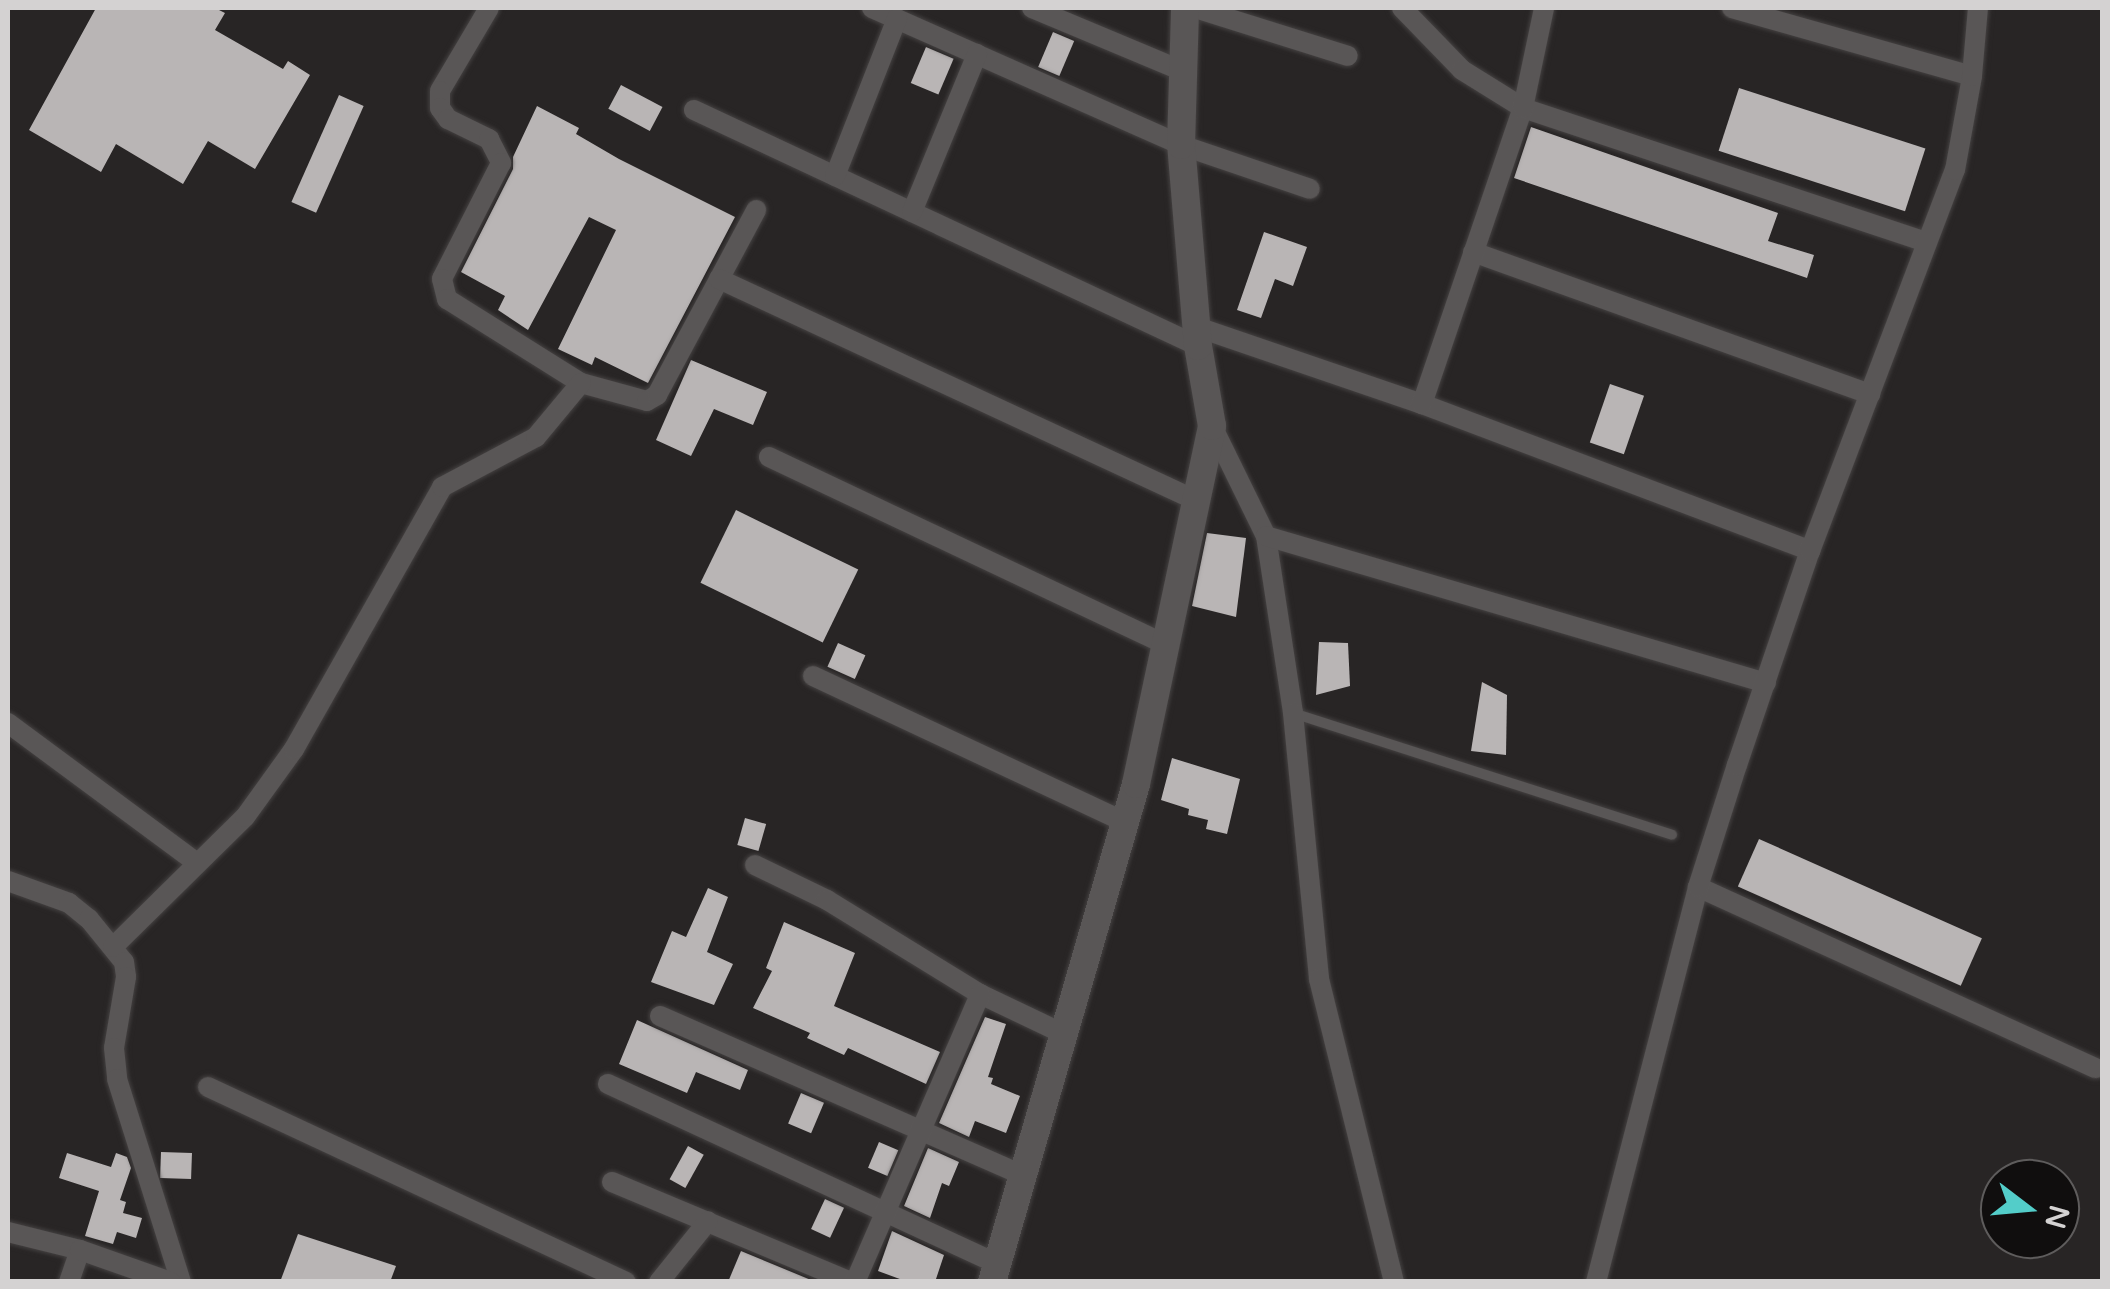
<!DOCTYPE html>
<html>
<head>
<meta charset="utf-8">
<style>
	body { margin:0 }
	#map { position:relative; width:2110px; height:1289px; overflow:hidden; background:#282525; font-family:"Varela Round",sans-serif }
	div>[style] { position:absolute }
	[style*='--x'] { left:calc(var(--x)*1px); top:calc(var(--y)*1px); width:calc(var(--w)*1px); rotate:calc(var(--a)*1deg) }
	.building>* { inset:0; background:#b9b5b5; transform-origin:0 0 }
	.roads { filter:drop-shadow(0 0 2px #444141) drop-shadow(0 0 2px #444141) }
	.service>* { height:10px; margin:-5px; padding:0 5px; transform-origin:5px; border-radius:5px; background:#595656 }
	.minor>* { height:20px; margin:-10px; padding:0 10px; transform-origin:10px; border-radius:10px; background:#595656 }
	.tertiary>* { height:28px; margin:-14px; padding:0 14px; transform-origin:14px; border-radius:14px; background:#595656 }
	span { translate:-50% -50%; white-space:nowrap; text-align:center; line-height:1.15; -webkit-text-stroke:10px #100e0e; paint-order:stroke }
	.frame { position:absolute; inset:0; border:10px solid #d4d2d2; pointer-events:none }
	.north { position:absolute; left:1980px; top:1159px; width:100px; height:100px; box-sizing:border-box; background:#100e0e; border:2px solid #5e5c5c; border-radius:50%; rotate:106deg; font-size:28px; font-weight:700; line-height:40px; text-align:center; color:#d4d2d2 }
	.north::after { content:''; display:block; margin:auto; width:35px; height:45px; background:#53cdc9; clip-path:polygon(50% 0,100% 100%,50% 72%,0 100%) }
</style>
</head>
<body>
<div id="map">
	<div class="building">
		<div style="clip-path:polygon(96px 8px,215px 8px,225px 13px,215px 30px,283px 69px,288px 61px,310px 75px,255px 169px,208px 141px,183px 184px,116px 144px,101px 172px,29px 130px)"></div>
		<div style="left:1053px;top:32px;width:23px;height:38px;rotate:23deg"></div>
		<div style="left:926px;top:47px;width:30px;height:39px;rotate:23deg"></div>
		<div style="left:621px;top:85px;width:47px;height:27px;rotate:28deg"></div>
		<div style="left:1739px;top:88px;width:196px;height:66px;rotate:18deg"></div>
		<div style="left:339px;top:95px;width:27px;height:117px;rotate:24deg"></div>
		<div style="clip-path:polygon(537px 106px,579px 128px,576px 134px,619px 159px,735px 217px,648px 383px,595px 357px,592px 365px,558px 349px,616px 230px,589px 217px,528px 330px,498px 310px,505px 296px,461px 272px,513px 169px,513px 157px)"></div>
		<div style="clip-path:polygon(1531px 127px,1778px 213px,1768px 241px,1814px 255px,1807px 278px,1514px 178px)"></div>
		<div style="clip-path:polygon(1264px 232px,1307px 247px,1293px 286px,1275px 279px,1261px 318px,1237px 310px)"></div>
		<div style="clip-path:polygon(691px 360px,767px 392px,753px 425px,714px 409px,691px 456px,656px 440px)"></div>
		<div style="left:1610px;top:384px;width:36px;height:62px;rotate:19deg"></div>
		<div style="left:736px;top:510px;width:136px;height:81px;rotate:26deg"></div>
		<div style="clip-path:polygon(1207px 533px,1246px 538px,1236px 617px,1192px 606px)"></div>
		<div style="clip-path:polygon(1319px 642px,1348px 643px,1350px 686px,1316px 695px)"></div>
		<div style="left:838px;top:643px;width:30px;height:26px;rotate:24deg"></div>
		<div style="clip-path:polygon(1482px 682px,1507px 695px,1506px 755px,1471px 751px)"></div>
		<div style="clip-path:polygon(1172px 758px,1240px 779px,1227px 834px,1206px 829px,1208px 820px,1188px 815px,1189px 809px,1161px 800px)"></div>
		<div style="left:745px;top:818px;width:22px;height:28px;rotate:16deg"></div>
		<div style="left:1759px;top:839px;width:244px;height:52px;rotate:24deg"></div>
		<div style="clip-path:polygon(708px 888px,728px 897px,707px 952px,733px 964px,714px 1005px,651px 982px,672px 931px,686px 937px)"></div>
		<div style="clip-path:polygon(784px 922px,855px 953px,834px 1006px,940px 1052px,926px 1084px,848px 1048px,844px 1055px,807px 1038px,810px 1033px,753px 1008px,772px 971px,766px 968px)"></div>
		<div style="clip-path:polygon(985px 1017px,1006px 1024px,988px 1077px,993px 1078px,991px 1084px,1020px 1096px,1006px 1133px,975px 1121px,969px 1137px,939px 1123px)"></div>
		<div style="clip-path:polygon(637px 1020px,748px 1070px,740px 1090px,696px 1072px,687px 1093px,619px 1064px)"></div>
		<div style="left:801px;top:1093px;width:25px;height:33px;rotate:23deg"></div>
		<div style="left:879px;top:1142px;width:21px;height:28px;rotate:23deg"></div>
		<div style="left:688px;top:1146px;width:18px;height:38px;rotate:29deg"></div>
		<div style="clip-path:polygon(928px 1148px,959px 1162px,949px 1186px,942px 1183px,930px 1218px,904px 1206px)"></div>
		<div style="left:161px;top:1152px;width:31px;height:26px;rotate:2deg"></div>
		<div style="clip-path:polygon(67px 1153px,111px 1167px,116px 1153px,127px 1157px,131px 1168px,120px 1200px,126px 1202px,123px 1213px,142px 1218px,136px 1238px,117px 1232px,113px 1244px,85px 1236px,99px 1191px,59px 1178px)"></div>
		<div style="left:825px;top:1199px;width:21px;height:33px;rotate:25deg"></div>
		<div style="clip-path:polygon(892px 1231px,944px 1255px,935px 1282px,908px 1282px,878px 1271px)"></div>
		<div style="clip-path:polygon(298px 1234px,396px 1266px,390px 1282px,280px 1282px)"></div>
		<div style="clip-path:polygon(741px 1251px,811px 1280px,811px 1282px,728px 1282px)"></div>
	</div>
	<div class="roads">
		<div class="service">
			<div style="--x:1293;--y:713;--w:398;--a:17.8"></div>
		</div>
		<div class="minor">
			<div style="--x:489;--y:8;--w:96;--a:120.6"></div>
			<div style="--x:440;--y:91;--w:17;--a:90"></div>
			<div style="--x:440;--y:108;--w:14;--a:54"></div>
			<div style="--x:448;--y:119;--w:46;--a:26"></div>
			<div style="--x:489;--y:139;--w:27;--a:63"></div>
			<div style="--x:501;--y:163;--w:130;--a:117"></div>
			<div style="--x:442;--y:279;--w:21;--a:76"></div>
			<div style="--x:447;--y:299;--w:158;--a:32.1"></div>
			<div style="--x:581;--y:383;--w:68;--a:15.3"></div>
			<div style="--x:647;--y:401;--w:12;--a:-31"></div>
			<div style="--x:657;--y:395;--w:210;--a:-61.8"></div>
			<div style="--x:872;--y:8;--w:338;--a:23.9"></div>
			<div style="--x:1181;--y:145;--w:136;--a:18.8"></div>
			<div style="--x:1032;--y:8;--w:160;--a:22.7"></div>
			<div style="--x:1195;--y:8;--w:160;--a:17.4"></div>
			<div style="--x:1402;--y:8;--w:86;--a:45.9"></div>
			<div style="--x:1462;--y:70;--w:72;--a:31.9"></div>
			<div style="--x:1523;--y:108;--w:424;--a:18.4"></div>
			<div style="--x:1732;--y:8;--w:249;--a:15.8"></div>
			<div style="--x:694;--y:110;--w:557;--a:25.09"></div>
			<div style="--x:835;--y:176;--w:169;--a:-68.5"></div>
			<div style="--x:912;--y:212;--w:171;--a:-67.6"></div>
			<div style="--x:1473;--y:252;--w:422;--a:19.7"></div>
			<div style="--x:719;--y:279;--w:523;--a:24.9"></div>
			<div style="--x:1197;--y:327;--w:238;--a:18.9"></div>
			<div style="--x:1422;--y:404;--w:415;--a:20.7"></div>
			<div style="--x:1422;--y:404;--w:313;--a:-71.2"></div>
			<div style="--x:1523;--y:108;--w:102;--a:-78.1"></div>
			<div style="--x:1212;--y:426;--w:123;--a:63.9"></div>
			<div style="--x:1266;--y:536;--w:179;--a:81.3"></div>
			<div style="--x:1293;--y:713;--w:267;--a:84.4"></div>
			<div style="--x:1319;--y:979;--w:312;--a:76.1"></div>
			<div style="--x:769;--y:457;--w:437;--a:25.3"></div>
			<div style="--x:1266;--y:536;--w:521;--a:16.38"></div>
			<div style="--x:813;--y:676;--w:344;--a:25.1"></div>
			<div style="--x:8;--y:723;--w:234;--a:36.5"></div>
			<div style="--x:755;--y:865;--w:80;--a:25.9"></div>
			<div style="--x:827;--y:900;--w:180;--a:31.6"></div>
			<div style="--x:980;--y:994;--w:93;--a:25.5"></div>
			<div style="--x:8;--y:881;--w:65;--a:19.8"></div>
			<div style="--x:69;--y:903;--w:26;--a:39"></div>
			<div style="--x:89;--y:919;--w:55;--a:50.9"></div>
			<div style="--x:124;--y:962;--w:15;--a:82"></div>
			<div style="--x:126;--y:977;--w:72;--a:99.6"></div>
			<div style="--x:114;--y:1048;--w:31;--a:84"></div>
			<div style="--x:117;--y:1079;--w:213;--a:72.5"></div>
			<div style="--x:1698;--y:887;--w:437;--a:24.5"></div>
			<div style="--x:113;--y:947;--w:185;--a:-44.6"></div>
			<div style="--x:245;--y:817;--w:84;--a:-54.2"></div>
			<div style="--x:294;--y:749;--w:301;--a:-60.5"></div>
			<div style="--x:442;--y:487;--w:106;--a:-28"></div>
			<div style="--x:536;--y:437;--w:70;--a:-50.2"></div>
			<div style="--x:660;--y:1016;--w:396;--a:23.7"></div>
			<div style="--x:608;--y:1084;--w:429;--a:24.8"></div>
			<div style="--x:208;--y:1087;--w:461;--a:25"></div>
			<div style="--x:612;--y:1182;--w:259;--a:22.7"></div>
			<div style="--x:8;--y:1232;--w:74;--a:14"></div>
			<div style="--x:69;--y:1282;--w:34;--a:-71"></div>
			<div style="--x:80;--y:1250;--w:96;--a:19.4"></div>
			<div style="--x:659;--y:1282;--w:78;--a:-51.2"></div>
			<div style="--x:855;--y:1282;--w:314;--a:-66.5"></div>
			<div style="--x:1596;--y:1282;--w:408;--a:-75.5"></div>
			<div style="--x:1698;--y:887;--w:128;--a:-72.3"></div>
			<div style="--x:1737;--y:765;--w:226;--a:-71.2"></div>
			<div style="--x:1810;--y:551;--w:408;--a:-69.2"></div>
			<div style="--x:1955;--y:170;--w:96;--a:-79.7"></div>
			<div style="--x:1972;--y:76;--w:68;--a:-85"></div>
		</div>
		<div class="tertiary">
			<div style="--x:992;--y:1282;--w:518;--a:-73.87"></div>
			<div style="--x:1136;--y:784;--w:366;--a:-78"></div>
			<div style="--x:1212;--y:426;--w:81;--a:-99.9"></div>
			<div style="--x:1198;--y:346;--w:202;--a:-94.8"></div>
			<div style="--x:1181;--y:145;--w:137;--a:-88.3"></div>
		</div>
	</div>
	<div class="frame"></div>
	<div class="north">N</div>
</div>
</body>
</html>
